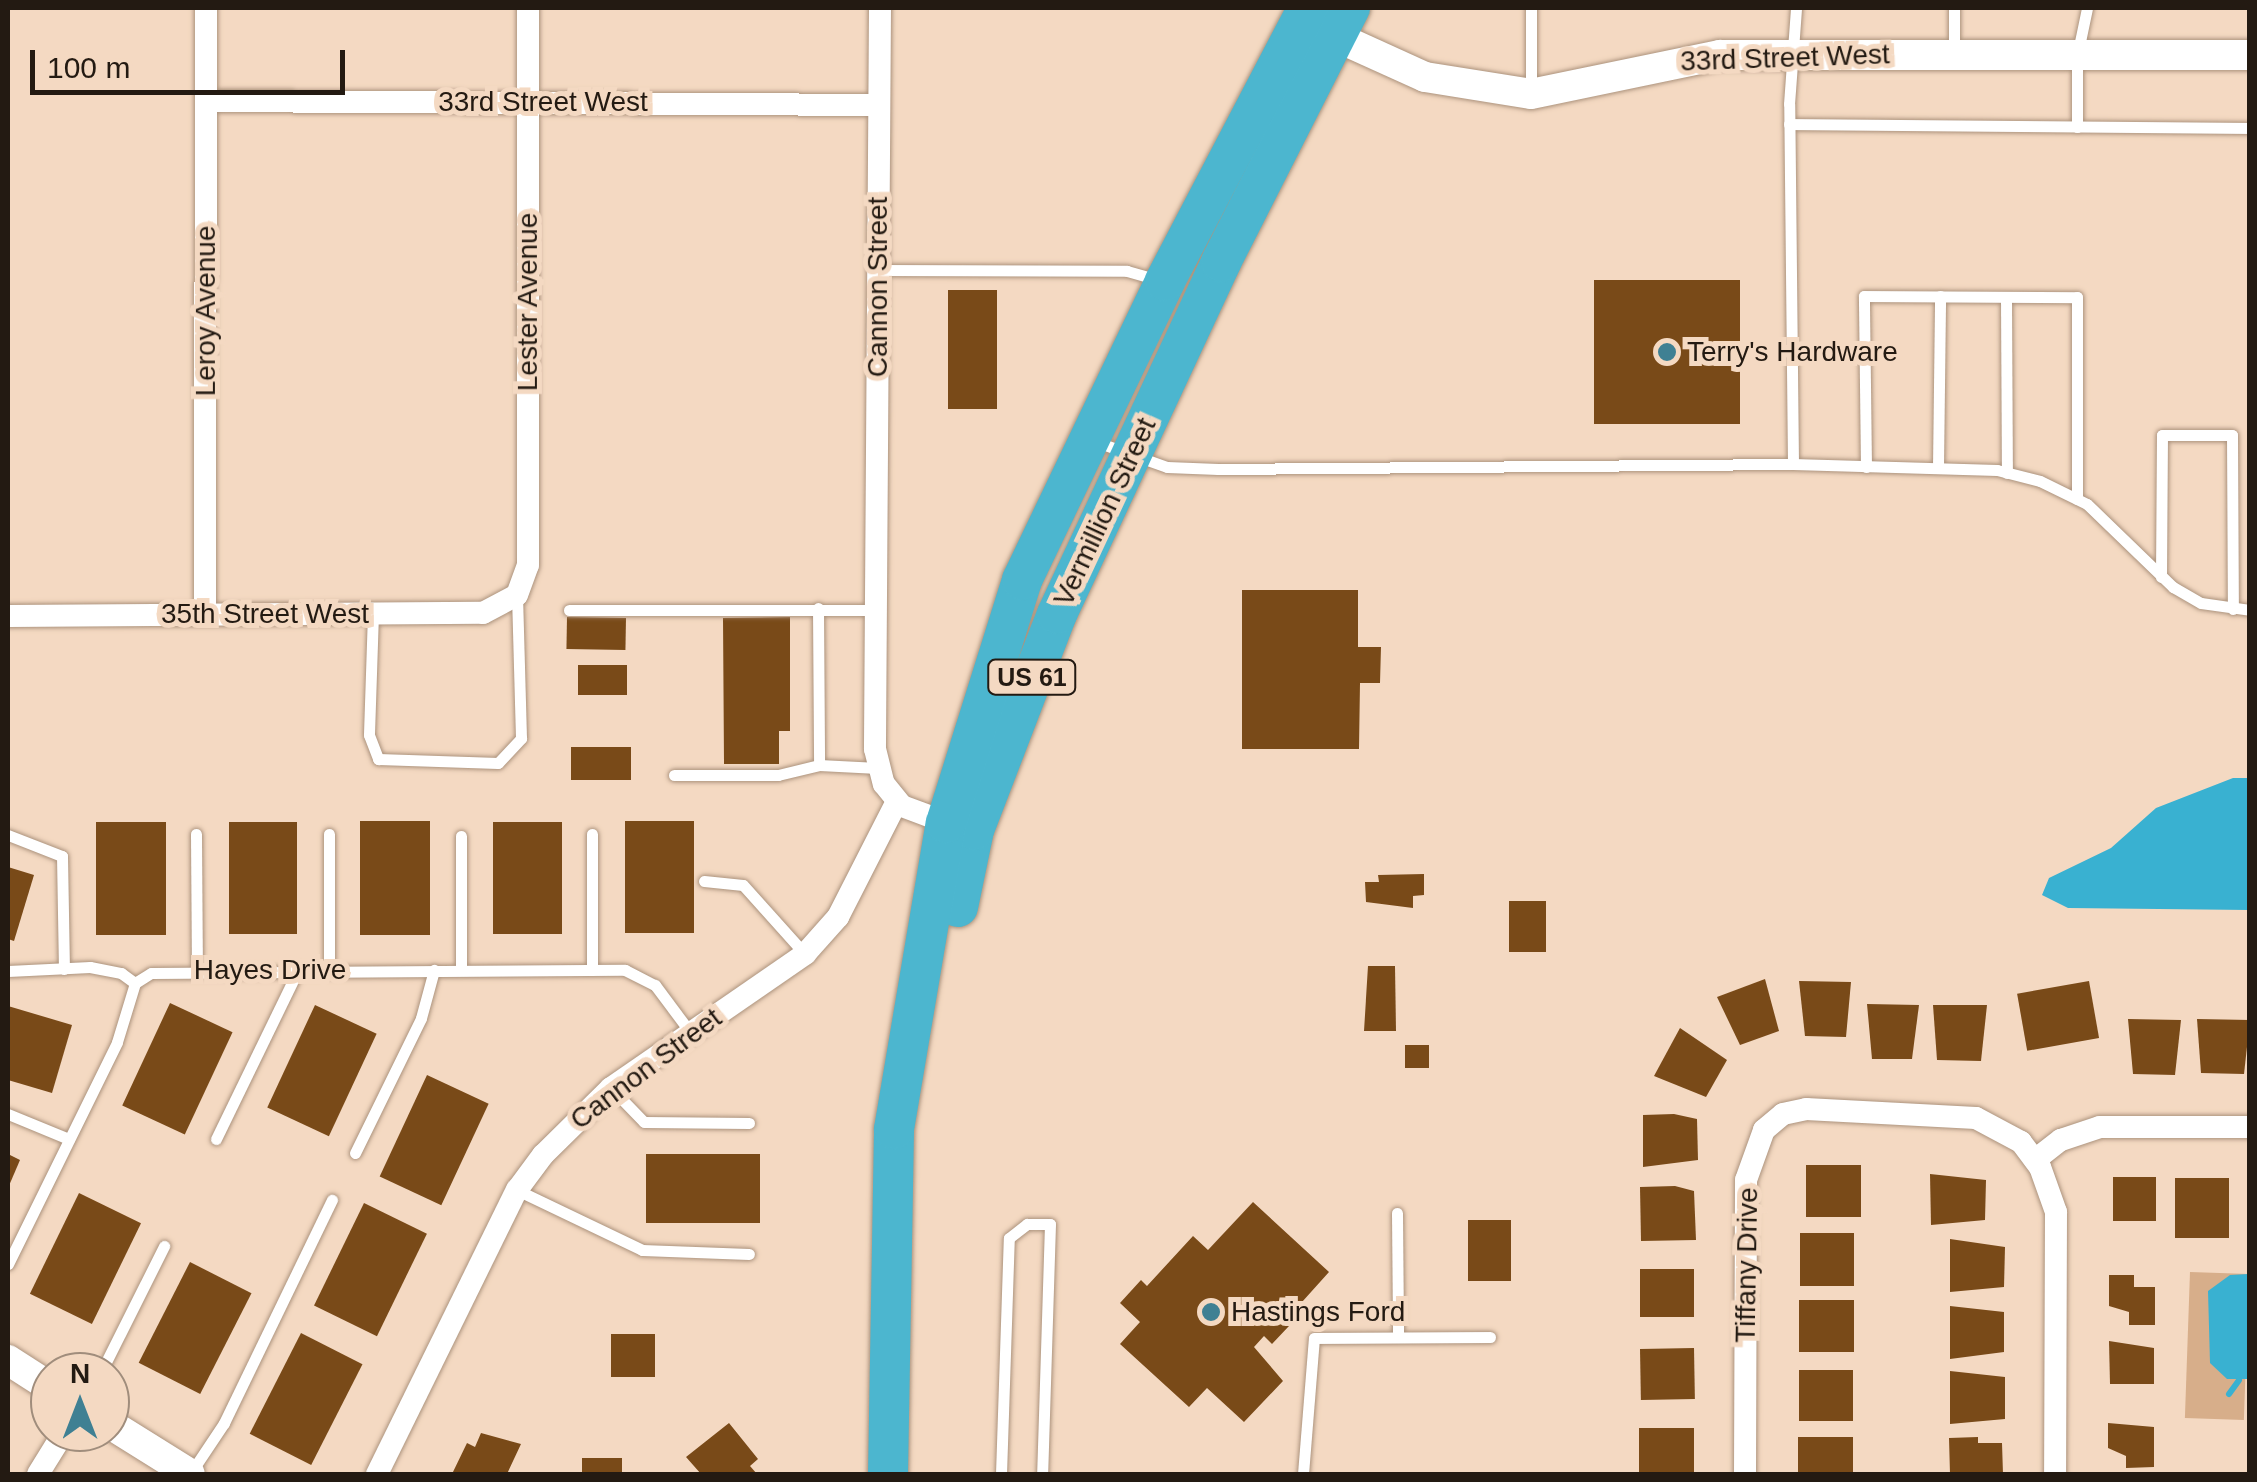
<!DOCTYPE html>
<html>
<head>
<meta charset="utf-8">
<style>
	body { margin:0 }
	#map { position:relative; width:2257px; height:1482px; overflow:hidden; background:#f4d9c2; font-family:Arial,sans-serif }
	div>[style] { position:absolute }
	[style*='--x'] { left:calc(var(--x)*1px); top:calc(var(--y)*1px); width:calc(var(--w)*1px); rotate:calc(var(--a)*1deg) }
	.green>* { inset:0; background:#d7ae8a; transform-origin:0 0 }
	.water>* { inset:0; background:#39b1d1 }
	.stream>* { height:6px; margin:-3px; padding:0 3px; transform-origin:3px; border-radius:3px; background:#39b1d1 }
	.building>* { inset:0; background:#794a18; transform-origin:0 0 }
	.roads { filter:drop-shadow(0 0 2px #ac937d) drop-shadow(0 0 2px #ac937d) }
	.service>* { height:11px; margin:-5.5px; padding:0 5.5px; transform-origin:5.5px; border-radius:5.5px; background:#fff }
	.minor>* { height:22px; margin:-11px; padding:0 11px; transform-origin:11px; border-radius:11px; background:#fff }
	.tertiary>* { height:30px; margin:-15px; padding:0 15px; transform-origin:15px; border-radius:15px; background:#fff }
	.trunk>* { height:40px; margin:-20px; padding:0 20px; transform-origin:20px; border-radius:20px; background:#4cb6cf }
	.dots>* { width:28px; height:28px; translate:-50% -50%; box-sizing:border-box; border:5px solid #f4d9c2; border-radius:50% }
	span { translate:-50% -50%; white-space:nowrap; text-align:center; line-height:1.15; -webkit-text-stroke:10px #f4d9c2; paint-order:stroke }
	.shield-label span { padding:2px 8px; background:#f4d9c2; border:2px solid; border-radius:8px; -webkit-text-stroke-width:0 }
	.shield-label { font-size:25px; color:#231a12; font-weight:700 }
	.street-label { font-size:28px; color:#231a12 }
	.poi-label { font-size:28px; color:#231a12 }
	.left { translate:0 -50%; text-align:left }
	.frame { position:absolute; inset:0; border:10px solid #231a12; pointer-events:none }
	.north { position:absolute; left:30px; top:1352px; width:100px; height:100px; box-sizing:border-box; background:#f4d9c2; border:2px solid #a08d7c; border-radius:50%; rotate:0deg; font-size:28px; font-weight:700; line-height:40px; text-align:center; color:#231a12 }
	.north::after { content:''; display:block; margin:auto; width:35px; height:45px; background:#3f8093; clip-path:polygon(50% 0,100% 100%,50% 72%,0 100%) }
	.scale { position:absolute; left:30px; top:50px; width:315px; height:45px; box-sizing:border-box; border:5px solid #231a12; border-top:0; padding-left:12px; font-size:30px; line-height:35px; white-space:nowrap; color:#231a12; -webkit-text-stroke:8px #f4d9c2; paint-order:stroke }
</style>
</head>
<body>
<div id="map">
	<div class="green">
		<div style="left:2190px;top:1272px;width:59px;height:146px;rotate:2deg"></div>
	</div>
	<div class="water">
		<div style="clip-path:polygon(2233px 778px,2249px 778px,2249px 910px,2068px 908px,2042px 895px,2049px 878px,2111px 848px,2156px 808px)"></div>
		<div style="clip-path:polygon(2249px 1274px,2249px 1379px,2227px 1379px,2210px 1363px,2208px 1291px,2230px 1275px)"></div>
	</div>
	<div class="stream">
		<div style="--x:2229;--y:1394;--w:17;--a:-54"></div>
	</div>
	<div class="building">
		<div style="left:1594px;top:280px;width:146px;height:144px"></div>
		<div style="left:948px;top:290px;width:49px;height:119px"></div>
		<div style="clip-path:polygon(1242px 590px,1358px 590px,1358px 647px,1381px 647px,1380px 683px,1360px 683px,1359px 749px,1242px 749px)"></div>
		<div style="left:567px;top:617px;width:59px;height:32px;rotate:1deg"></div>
		<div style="clip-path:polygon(790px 617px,790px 731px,779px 731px,779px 764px,724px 764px,723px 618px)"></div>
		<div style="left:627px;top:665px;width:30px;height:49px;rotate:90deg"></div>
		<div style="left:571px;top:747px;width:60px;height:33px"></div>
		<div style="left:430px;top:821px;width:114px;height:70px;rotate:90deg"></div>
		<div style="left:625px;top:821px;width:69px;height:112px"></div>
		<div style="left:96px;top:822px;width:70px;height:113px"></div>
		<div style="left:297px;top:822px;width:112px;height:68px;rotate:90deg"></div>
		<div style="left:493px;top:822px;width:69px;height:112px"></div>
		<div style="clip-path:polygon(8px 867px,34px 875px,14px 941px,8px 939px)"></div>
		<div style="clip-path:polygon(1424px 874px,1424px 895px,1413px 896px,1413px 908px,1366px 902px,1365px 882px,1379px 882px,1378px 875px)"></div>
		<div style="left:1509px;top:901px;width:37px;height:51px"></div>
		<div style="clip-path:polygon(1368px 966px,1395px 966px,1396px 1031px,1364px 1031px)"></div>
		<div style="clip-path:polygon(1765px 979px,1779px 1031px,1740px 1045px,1717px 997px)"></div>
		<div style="clip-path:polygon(1799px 981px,1851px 982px,1846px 1037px,1805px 1036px)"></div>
		<div style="left:2089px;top:981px;width:58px;height:73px;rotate:80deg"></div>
		<div style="left:170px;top:1003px;width:69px;height:113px;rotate:25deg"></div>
		<div style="clip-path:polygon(1867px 1004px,1919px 1005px,1912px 1059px,1872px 1059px)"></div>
		<div style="left:315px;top:1005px;width:68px;height:113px;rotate:25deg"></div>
		<div style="clip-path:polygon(1933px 1005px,1987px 1005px,1981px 1061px,1937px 1060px)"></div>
		<div style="clip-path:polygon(8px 1006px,72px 1025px,52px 1093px,8px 1080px)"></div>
		<div style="clip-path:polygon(2128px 1019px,2181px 1020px,2175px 1075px,2133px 1074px)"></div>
		<div style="clip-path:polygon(2197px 1019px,2250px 1020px,2244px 1074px,2201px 1073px)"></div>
		<div style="clip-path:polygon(1680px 1028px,1727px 1060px,1706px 1097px,1654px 1076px)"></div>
		<div style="left:1405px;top:1045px;width:24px;height:23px"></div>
		<div style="left:427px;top:1075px;width:68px;height:112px;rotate:25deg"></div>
		<div style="clip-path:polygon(1674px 1114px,1697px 1119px,1698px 1160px,1643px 1167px,1643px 1115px)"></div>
		<div style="clip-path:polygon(8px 1154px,20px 1160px,8px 1188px)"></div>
		<div style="left:646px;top:1154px;width:114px;height:69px"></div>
		<div style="left:1806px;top:1165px;width:55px;height:52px"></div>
		<div style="clip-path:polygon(1930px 1174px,1986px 1180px,1985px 1220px,1931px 1225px)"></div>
		<div style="left:2113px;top:1177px;width:43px;height:44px"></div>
		<div style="left:2175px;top:1178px;width:54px;height:60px"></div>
		<div style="clip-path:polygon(1675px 1186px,1694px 1191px,1696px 1240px,1641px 1241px,1640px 1187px)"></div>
		<div style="left:79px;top:1193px;width:69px;height:112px;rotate:26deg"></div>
		<div style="clip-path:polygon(1253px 1202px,1329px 1272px,1284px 1322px,1289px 1326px,1272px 1344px,1264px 1336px,1254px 1347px,1283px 1381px,1244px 1422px,1207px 1388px,1189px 1407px,1120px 1344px,1140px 1322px,1120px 1303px,1141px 1280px,1147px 1286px,1193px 1236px,1208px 1250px)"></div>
		<div style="left:364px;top:1203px;width:70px;height:114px;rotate:26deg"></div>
		<div style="left:1468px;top:1220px;width:43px;height:61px"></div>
		<div style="left:1800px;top:1233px;width:54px;height:53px"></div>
		<div style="clip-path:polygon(1950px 1239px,2005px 1247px,2004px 1287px,1950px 1292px)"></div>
		<div style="left:190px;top:1262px;width:69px;height:113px;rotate:27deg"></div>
		<div style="left:1640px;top:1269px;width:54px;height:48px"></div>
		<div style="clip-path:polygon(2109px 1275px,2134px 1275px,2134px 1287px,2155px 1287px,2155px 1325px,2129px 1325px,2129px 1312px,2109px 1306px)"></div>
		<div style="left:1799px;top:1300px;width:55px;height:52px"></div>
		<div style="clip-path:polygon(1950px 1306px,2004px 1312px,2004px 1352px,1950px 1359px)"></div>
		<div style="left:301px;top:1333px;width:69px;height:113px;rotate:27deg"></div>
		<div style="left:655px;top:1334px;width:43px;height:44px;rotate:90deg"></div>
		<div style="clip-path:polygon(2109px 1341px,2154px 1348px,2154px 1384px,2110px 1384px)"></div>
		<div style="left:1694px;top:1348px;width:51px;height:54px;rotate:89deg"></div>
		<div style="left:1799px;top:1370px;width:54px;height:51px"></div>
		<div style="clip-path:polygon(1950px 1371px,2005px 1377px,2005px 1419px,1950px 1424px)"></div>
		<div style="clip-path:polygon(729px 1423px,758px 1459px,750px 1466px,757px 1474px,701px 1474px,686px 1457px)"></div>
		<div style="clip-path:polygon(2108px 1423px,2154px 1427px,2154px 1467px,2126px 1468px,2126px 1456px,2108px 1448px)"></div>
		<div style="left:1639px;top:1428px;width:55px;height:46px"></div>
		<div style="clip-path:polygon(481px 1433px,521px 1444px,507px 1474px,452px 1474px,467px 1443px,475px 1447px)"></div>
		<div style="left:1798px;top:1437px;width:55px;height:37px"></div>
		<div style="clip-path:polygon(1978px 1437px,1978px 1443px,2002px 1443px,2003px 1474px,1950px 1474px,1949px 1438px)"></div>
		<div style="left:582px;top:1458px;width:40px;height:16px"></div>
	</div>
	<div class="roads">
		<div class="service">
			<div style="--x:1531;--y:8;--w:86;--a:90"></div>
			<div style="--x:1954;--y:53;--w:45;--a:-90"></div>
			<div style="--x:1789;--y:124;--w:459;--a:0.5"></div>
			<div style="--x:2077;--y:127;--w:71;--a:-90"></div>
			<div style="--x:2077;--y:56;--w:49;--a:-78.2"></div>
			<div style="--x:878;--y:270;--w:249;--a:0.2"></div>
			<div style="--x:1127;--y:271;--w:32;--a:16"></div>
			<div style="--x:2006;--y:297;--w:176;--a:89.7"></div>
			<div style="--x:1094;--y:441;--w:77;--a:19.6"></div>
			<div style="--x:1167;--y:467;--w:51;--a:2.2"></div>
			<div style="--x:1218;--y:469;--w:575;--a:-0.5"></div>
			<div style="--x:1793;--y:464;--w:360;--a:-90.6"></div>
			<div style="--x:1789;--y:104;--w:96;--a:-85.8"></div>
			<div style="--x:1793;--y:464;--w:204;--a:1.7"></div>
			<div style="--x:1997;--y:470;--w:44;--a:14.3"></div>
			<div style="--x:2040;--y:481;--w:52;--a:26.1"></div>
			<div style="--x:2087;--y:504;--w:120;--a:44"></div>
			<div style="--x:2173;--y:587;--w:32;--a:30"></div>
			<div style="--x:2201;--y:603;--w:49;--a:8.1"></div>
			<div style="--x:1866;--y:467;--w:171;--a:-90.7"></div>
			<div style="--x:1864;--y:296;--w:213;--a:0.3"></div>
			<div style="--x:2077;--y:297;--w:202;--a:90"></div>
			<div style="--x:1938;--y:468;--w:172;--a:-89.3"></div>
			<div style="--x:2161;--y:577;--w:142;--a:-89.6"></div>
			<div style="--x:2162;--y:435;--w:70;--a:0"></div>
			<div style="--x:2232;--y:435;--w:174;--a:89.7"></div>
			<div style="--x:818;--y:608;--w:157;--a:89.6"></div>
			<div style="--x:819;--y:765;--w:59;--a:2.9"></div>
			<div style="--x:569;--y:610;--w:307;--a:0"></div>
			<div style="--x:373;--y:613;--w:122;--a:91.9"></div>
			<div style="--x:369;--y:735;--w:26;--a:69"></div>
			<div style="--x:378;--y:759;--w:120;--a:1.9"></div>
			<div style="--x:498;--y:763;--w:34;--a:-47"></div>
			<div style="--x:521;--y:738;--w:143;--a:-91.6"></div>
			<div style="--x:674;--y:775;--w:104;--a:0"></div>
			<div style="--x:778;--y:775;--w:42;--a:-13.7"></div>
			<div style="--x:196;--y:834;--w:136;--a:89.6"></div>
			<div style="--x:329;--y:834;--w:136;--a:90"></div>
			<div style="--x:592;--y:834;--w:136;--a:90"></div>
			<div style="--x:8;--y:835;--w:58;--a:21.3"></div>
			<div style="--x:62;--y:856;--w:113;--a:89"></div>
			<div style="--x:461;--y:836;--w:134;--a:90"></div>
			<div style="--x:704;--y:881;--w:39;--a:6"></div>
			<div style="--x:743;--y:885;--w:93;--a:48.1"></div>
			<div style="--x:8;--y:971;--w:82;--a:-2.8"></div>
			<div style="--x:90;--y:967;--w:32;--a:11"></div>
			<div style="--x:121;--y:973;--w:17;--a:36"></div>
			<div style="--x:611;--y:1088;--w:47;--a:45.9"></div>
			<div style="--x:644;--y:1122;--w:105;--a:0.5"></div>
			<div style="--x:8;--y:1114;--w:66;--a:22.3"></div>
			<div style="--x:216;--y:1139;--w:188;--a:-64.1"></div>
			<div style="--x:355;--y:1153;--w:150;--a:-63.9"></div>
			<div style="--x:421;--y:1018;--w:50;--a:-74.8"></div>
			<div style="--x:517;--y:1190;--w:139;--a:25.6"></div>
			<div style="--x:642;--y:1250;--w:107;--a:2.1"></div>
			<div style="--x:1397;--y:1213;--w:124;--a:89.5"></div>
			<div style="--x:8;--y:1264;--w:247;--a:-63.8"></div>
			<div style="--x:117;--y:1042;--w:62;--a:-73"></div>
			<div style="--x:135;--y:983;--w:19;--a:-32"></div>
			<div style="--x:151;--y:973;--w:474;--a:-0.4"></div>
			<div style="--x:625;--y:970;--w:34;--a:27"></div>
			<div style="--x:655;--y:985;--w:59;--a:53.3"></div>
			<div style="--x:101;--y:1372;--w:141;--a:-63.4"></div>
			<div style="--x:192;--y:1471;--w:58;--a:-56.3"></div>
			<div style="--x:224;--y:1423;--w:248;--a:-64.2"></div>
			<div style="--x:1001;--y:1474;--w:236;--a:-88.1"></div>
			<div style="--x:1009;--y:1238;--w:23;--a:-38"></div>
			<div style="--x:1027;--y:1224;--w:23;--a:0"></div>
			<div style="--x:1050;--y:1224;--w:250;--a:91.8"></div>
			<div style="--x:1303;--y:1474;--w:136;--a:-85.4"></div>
			<div style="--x:1314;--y:1338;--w:176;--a:-0.3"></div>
		</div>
		<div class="minor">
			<div style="--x:880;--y:8;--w:741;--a:90.39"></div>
			<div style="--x:875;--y:749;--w:36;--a:76"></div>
			<div style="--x:884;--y:784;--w:28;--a:51"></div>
			<div style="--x:902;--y:806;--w:54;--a:20.4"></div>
			<div style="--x:207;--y:101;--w:672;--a:0.34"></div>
			<div style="--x:205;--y:614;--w:606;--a:-89.91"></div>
			<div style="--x:8;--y:616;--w:475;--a:-0.4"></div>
			<div style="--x:483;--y:613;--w:38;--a:-28"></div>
			<div style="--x:517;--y:595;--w:32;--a:-70"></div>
			<div style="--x:528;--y:565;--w:557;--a:-90"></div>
			<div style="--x:2035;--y:1160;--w:33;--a:-38"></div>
			<div style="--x:2061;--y:1140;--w:41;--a:-18.4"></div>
			<div style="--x:2100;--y:1127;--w:150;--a:0"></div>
			<div style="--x:38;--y:1474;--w:49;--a:-58.2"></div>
			<div style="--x:377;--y:1474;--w:317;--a:-63.8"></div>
			<div style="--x:517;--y:1190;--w:44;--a:-53.4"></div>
			<div style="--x:543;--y:1155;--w:95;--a:-44.6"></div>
			<div style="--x:611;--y:1088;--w:236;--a:-34.6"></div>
			<div style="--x:805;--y:954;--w:50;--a:-48.3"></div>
			<div style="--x:838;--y:917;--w:130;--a:-63"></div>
			<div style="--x:1745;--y:1474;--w:294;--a:-89.8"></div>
			<div style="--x:1746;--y:1180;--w:53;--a:-70.2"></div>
			<div style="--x:1764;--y:1130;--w:25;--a:-40"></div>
			<div style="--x:1783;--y:1114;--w:24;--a:-12"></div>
			<div style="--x:1806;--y:1109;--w:170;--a:3"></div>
			<div style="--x:1976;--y:1118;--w:51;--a:28.1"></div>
			<div style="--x:2021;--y:1142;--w:31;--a:53"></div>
			<div style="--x:2040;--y:1167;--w:48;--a:70.4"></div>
			<div style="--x:2056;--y:1212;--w:262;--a:90.2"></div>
		</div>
		<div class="tertiary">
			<div style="--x:1319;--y:29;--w:116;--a:24.4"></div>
			<div style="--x:1425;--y:77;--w:107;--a:9.1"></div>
			<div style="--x:1531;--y:94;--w:193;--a:-11.7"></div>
			<div style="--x:1720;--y:55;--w:530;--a:0"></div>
			<div style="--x:8;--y:1360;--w:50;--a:32.7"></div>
			<div style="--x:110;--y:1424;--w:94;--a:32"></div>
		</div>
		<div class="trunk">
			<div style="--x:958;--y:907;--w:79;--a:-78.3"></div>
			<div style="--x:974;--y:830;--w:231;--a:-69"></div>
			<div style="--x:1057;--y:614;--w:388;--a:-65"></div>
			<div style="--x:1221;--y:262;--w:285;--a:-63.1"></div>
			<div style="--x:888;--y:1474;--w:345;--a:-89"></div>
			<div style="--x:894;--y:1129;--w:310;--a:-80.4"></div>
			<div style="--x:946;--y:823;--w:255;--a:-72.6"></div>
			<div style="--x:1022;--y:580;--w:331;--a:-64.4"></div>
			<div style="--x:1165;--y:281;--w:308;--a:-62.4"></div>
		</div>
	</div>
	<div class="dots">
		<div style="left:1667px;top:352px;background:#3f8093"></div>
		<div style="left:1211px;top:1312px;background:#3f8093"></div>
	</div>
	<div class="shield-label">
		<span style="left:1032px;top:677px">US 61</span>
	</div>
	<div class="street-label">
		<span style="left:1785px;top:58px;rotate:-2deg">33rd Street West</span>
		<span style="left:543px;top:102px">33rd Street West</span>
		<span style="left:878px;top:287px;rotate:-90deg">Cannon Street</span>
		<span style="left:528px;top:302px;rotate:-90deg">Lester Avenue</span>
		<span style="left:206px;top:311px;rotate:-90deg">Leroy Avenue</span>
		<span style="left:1105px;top:512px;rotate:-65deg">Vermillion Street</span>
		<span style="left:265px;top:614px">35th Street West</span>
		<span style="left:270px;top:970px">Hayes Drive</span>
		<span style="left:646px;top:1069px;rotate:-37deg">Cannon Street</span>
		<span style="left:1747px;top:1265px;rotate:-89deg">Tiffany Drive</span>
	</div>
	<div class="poi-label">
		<span class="left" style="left:1687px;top:352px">Terry's Hardware</span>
		<span class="left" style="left:1231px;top:1312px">Hastings Ford</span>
	</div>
	<div class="frame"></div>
	<div class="north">N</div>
	<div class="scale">100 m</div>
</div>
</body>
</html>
